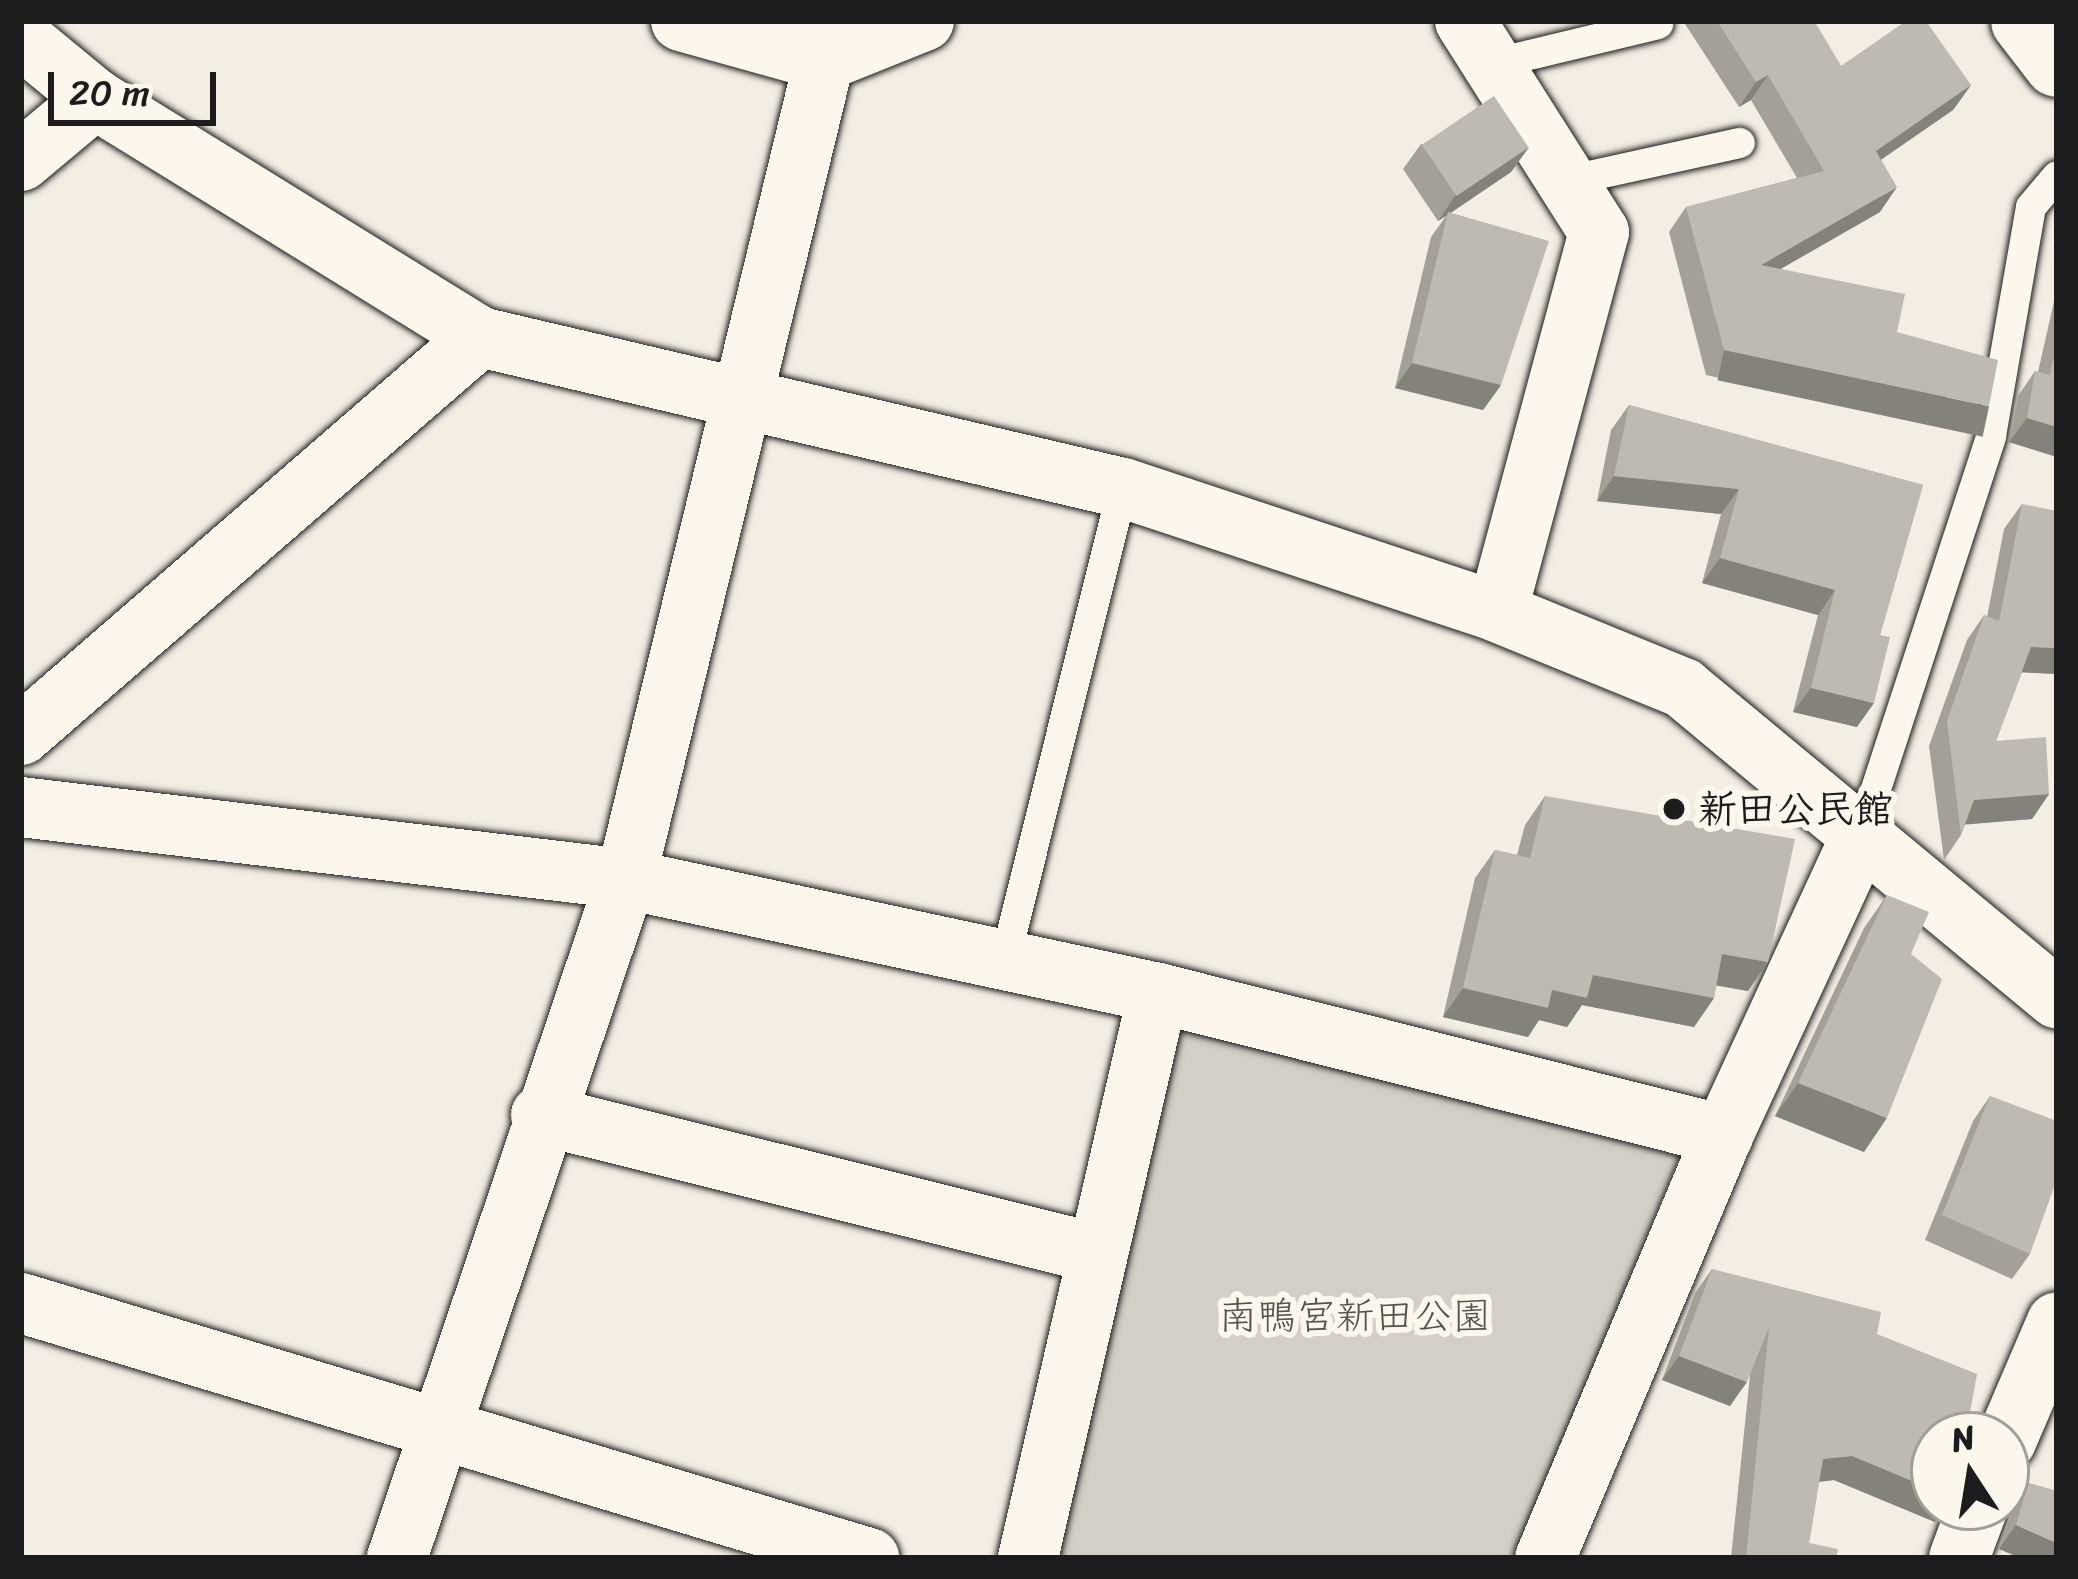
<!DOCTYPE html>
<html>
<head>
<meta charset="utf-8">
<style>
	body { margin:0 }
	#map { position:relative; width:2078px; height:1579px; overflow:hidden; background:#f2eee4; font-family:Sriracha,"Klee One",sans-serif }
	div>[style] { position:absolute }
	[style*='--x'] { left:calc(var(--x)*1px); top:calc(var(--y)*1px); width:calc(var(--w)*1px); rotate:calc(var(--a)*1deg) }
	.green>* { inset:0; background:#d2cfc6 }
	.roads { filter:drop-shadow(0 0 3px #1c1c1c) drop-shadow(0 0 3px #1c1c1c) }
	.service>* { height:30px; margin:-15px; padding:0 15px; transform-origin:15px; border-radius:15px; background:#fbf7ec }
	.minor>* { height:60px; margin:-30px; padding:0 30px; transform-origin:30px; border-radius:30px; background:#fbf7ec }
	.secondary>* { height:66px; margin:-33px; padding:0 33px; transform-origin:33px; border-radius:33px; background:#fbf7ec }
	.wall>* { inset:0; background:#a3a098 }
	.shaded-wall>* { inset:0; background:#84827c; transform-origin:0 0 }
	.building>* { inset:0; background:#bdbab1; transform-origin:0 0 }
	.dots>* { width:33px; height:33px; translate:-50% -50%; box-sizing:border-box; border:6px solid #fbf7ec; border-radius:50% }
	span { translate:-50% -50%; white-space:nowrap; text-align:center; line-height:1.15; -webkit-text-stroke:12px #fbf7ec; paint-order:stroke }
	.poi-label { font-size:39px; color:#1c1c1c; font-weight:700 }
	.left { translate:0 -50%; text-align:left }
	.park-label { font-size:39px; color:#53524f }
	.frame { position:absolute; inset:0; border:24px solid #1c1c1c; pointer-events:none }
	.north { position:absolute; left:1910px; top:1411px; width:120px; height:120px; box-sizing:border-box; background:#fbf7ec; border:3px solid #a29f99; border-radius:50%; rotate:348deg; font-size:33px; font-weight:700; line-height:48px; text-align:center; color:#1c1c1c }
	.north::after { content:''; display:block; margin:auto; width:42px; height:54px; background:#1c1c1c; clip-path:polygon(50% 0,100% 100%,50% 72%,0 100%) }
	.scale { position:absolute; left:48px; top:72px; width:168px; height:54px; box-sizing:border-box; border:6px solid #1c1c1c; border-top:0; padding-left:15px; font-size:36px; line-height:42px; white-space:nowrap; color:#1c1c1c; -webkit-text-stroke:9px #fbf7ec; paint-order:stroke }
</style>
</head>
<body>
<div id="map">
	<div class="green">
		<div style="clip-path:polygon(1179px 1022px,1682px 1149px,1519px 1558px,1050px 1558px)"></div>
	</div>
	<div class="roads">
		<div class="service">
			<div style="--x:1492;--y:64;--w:171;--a:-13.5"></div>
			<div style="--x:1567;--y:181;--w:177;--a:-12.4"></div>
			<div style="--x:1859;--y:841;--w:426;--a:-71.9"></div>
			<div style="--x:1991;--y:436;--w:232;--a:-80.1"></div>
			<div style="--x:2031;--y:207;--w:40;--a:-50"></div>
			<div style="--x:1005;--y:960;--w:487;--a:-76"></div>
		</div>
		<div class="minor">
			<div style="--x:681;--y:21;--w:148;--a:15.6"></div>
			<div style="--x:824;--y:61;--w:38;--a:-75"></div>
			<div style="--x:924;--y:21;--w:108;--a:158.2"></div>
			<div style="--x:824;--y:61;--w:842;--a:103.61"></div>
			<div style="--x:626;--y:879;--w:544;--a:12.09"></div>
			<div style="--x:1158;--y:993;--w:583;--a:14.11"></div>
			<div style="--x:1723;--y:1135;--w:459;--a:112.8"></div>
			<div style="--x:1465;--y:21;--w:250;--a:57.6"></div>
			<div style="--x:1599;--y:232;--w:393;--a:105"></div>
			<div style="--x:21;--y:38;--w:96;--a:39.5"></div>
			<div style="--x:95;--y:99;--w:453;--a:31.7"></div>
			<div style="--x:480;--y:337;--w:660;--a:13.22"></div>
			<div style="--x:1123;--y:488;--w:394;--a:18.3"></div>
			<div style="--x:1497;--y:612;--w:201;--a:22.2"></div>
			<div style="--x:1683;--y:688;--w:486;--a:39.7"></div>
			<div style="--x:21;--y:161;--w:97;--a:-40"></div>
			<div style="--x:21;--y:735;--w:608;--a:-40.93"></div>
			<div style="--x:21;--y:807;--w:609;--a:6.79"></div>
			<div style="--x:626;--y:879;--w:717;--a:108.64"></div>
			<div style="--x:541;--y:1115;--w:571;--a:13.99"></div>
			<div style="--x:1723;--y:1135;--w:324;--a:-65.2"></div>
			<div style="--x:21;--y:1303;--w:886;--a:16.74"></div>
			<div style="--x:2006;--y:1441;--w:129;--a:-66.8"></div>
			<div style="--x:1028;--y:1558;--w:580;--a:-77.04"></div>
			<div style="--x:1959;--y:1558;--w:54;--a:-69.6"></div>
		</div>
		<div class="secondary">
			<div style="--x:2024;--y:21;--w:54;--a:52.5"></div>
		</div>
	</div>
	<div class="wall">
		<div style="clip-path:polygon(1683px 21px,1814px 21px,1841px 66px,1971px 85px,1953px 110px,1881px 160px,1880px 212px,1780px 269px,1897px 332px,1972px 431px,1706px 375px,1669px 232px,1686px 207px,1797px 178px,1751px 100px,1739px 107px)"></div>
		<div style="clip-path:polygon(1421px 144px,1529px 147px,1511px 172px,1451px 213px,1501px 385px,1483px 410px,1395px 388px,1431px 237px,1446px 216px,1438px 221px,1403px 169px)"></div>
		<div style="clip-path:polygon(2057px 288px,2057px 457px,2009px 442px,2018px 396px,2035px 371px,2038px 372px)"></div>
		<div style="clip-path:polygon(1629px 405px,1923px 485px,1880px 635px,1857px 727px,1793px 712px,1818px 615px,1702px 583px,1721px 514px,1597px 501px,1611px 430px)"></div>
		<div style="clip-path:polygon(2022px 504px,2057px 674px,2022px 672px,1996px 741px,2049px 794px,2032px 819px,1965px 824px,1961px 835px,1944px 860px,1929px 746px,1967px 640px,1984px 615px,1987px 617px,2004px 529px)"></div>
		<div style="clip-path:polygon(1545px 796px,1768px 962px,1748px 991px,1716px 985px,1714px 998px,1694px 1027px,1582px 1005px,1567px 1027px,1539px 1020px,1528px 1037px,1443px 1017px,1475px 878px,1495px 850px,1517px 855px,1525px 825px)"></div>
		<div style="clip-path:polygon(1887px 895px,1911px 954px,1864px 1152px,1775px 1116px,1864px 928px)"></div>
		<div style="clip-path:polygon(1990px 1096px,2030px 1254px,2012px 1279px,1925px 1240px,1973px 1121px)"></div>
		<div style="clip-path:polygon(1712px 1269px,1877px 1334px,1935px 1522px,1834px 1480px,1819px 1482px,1809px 1543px,1836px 1558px,1731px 1558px,1750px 1375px,1730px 1406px,1662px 1380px,1695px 1293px)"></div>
		<div style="clip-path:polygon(2028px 1483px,2057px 1491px,1999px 1549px,2012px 1507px)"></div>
	</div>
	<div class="shaded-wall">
		<div style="clip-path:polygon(1768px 75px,1751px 100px,1739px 107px,1756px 82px)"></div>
		<div style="clip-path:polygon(1971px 85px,1953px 110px,1858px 175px,1876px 151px)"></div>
		<div style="clip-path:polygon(1529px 147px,1511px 172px,1438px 221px,1455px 196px)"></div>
		<div style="clip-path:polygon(1897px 187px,1880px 212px,1744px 290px,1761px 265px)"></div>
		<div style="left:1724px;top:350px;width:271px;height:31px;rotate:12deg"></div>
		<div style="clip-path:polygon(1412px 363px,1501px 385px,1483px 410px,1395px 388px)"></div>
		<div style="clip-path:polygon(2027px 418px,2057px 427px,2057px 457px,2009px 442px)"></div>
		<div style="clip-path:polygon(1614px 476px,1739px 489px,1721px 514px,1597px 501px)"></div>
		<div style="clip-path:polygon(1720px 558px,1835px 590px,1818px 615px,1702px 583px)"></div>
		<div style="clip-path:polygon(2031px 647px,2057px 648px,2057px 674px,2014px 672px)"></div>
		<div style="clip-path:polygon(1811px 688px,1874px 703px,1857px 727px,1793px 712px)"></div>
		<div style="clip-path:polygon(2049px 794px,2032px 819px,1960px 825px,1974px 800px)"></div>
		<div style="clip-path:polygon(1722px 954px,1768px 962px,1748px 991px,1702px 983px)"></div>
		<div style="clip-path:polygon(1593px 975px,1714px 998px,1694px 1027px,1582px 1005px,1567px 1027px,1539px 1020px,1528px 1037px,1443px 1017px,1463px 988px,1552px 990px)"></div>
		<div style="clip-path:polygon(1798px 1083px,1887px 1118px,1864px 1152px,1775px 1116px)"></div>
		<div style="clip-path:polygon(1679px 1356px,1747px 1382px,1730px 1406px,1662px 1380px)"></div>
		<div style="clip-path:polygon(1852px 1456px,1934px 1490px,1934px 1507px,1946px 1507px,1935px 1522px,1834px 1480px,1806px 1483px,1823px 1459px)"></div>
		<div style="clip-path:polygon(2016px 1525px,2057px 1543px,2057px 1558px,2020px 1558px,1999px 1549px)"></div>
	</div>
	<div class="building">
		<div style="clip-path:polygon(1717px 21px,1814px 21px,1841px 66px,1906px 21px,1926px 21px,1971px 85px,1876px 151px,1897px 187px,1761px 265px,1905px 294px,1897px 332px,1998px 360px,1989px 406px,1724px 350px,1686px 207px,1824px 171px,1768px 75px,1756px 82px)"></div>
		<div style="left:1494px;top:96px;width:62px;height:87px;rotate:56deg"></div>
		<div style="clip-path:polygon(1448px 212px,1549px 241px,1501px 385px,1412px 363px)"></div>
		<div style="clip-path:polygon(2057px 341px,2057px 427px,2027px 418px,2035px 371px,2050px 375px)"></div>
		<div style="clip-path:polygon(1629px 405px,1923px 485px,1880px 635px,1890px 637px,1874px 703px,1811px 688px,1835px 590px,1720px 558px,1739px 489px,1614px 476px)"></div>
		<div style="clip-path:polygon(2022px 504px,2057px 511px,2057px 648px,2031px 647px,1996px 741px,2046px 737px,2049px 794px,1974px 800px,1961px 835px,1947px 721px,1984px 615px,1999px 621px)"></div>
		<div style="clip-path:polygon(1545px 796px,1795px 839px,1768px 962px,1722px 954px,1714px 998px,1593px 975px,1587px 998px,1552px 990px,1548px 1008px,1463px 988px,1495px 850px,1530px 858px)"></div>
		<div style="clip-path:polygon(1887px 895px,1929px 912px,1911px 954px,1942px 979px,1887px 1118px,1798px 1083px)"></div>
		<div style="clip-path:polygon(1990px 1096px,2057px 1121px,2057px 1179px,2030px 1254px,1942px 1215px)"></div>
		<div style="clip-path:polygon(1712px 1269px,1881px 1312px,1877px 1334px,1977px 1374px,1966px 1435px,1934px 1435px,1934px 1490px,1852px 1456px,1823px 1459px,1809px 1543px,1838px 1549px,1836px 1558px,1746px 1558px,1769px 1327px,1747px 1382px,1679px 1356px)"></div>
		<div style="clip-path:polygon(2028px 1483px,2057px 1491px,2057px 1543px,2016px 1525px)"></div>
	</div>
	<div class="dots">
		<div style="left:1674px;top:809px;background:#1c1c1c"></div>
	</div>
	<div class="poi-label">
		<span class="left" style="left:1698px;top:809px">新田公民館</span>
	</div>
	<div class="park-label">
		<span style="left:1355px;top:1316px">南鴨宮新田公園</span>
	</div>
	<div class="frame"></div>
	<div class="north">N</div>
	<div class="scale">20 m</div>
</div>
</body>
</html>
